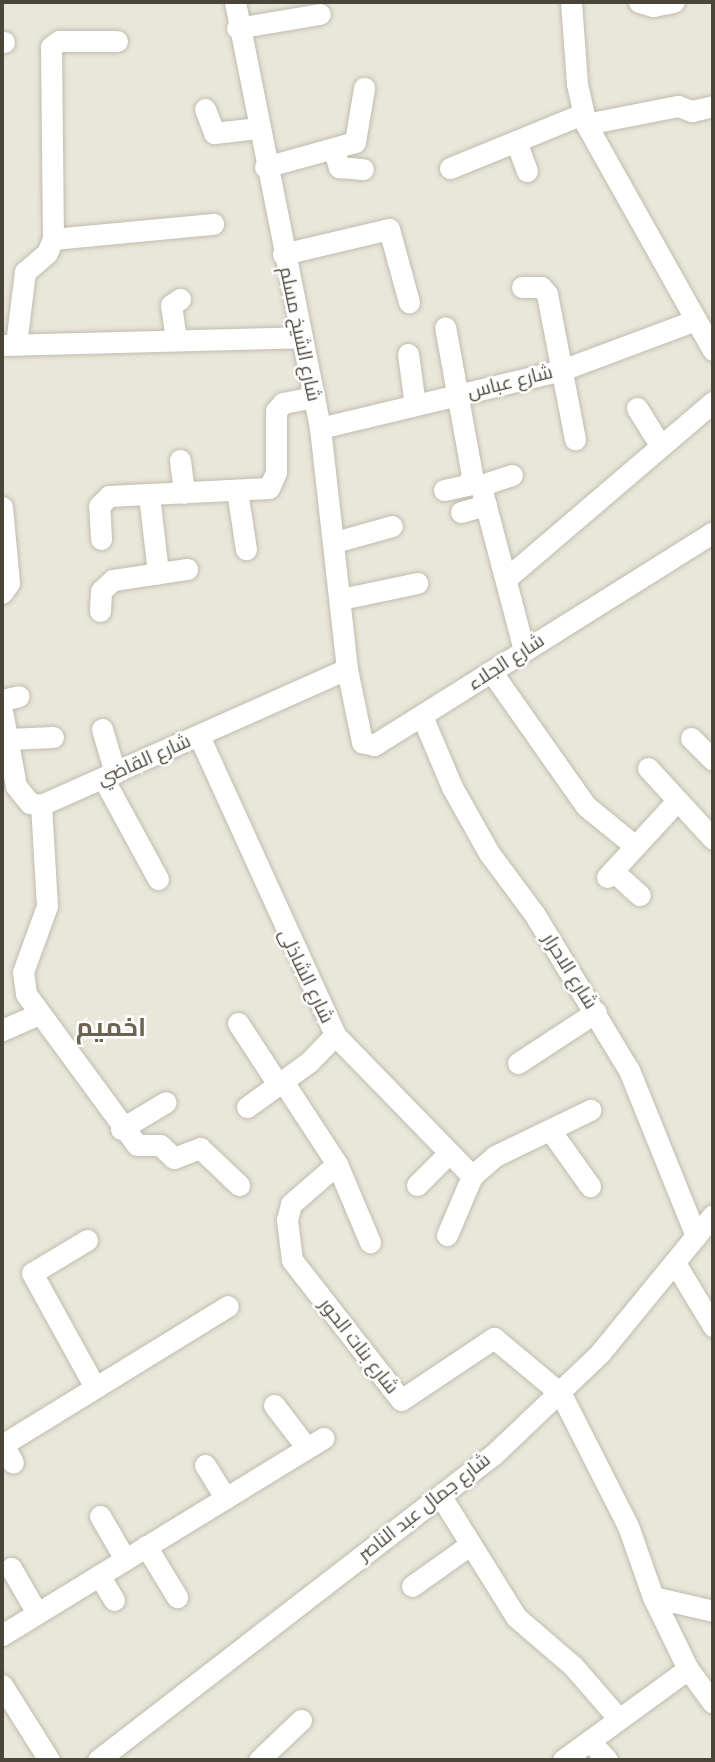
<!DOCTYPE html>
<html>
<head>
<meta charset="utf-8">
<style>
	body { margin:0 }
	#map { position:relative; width:715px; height:1762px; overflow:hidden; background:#f5f3ec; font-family:Figtree,Cairo,sans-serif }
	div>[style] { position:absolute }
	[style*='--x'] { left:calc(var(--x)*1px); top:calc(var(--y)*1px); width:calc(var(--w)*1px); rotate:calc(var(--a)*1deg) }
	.residential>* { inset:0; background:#e9e6da; transform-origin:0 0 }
	.roads { filter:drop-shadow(0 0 2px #c0bcae) drop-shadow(0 0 2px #c0bcae) }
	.street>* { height:21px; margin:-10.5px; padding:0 10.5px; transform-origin:10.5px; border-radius:10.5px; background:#fff }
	span { translate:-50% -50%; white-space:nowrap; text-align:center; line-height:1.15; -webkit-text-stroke:5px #fff; paint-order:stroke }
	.street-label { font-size:19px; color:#494539 }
	.district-label { font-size:26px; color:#6c6451; font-weight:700 }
	.frame { position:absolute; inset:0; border:4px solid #494539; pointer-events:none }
</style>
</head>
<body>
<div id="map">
	<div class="residential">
		<div style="left:2px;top:2px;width:711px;height:1758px"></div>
	</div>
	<div class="roads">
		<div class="street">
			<div style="--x:235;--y:2;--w:434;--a:78.7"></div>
			<div style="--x:320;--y:428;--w:243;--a:83.6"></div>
			<div style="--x:347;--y:669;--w:75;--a:78.4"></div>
			<div style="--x:362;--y:742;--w:12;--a:14"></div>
			<div style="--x:374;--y:745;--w:400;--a:-32.1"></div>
			<div style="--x:571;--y:2;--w:82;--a:85.8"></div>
			<div style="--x:577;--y:84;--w:41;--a:77.3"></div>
			<div style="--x:586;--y:124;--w:259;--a:60.7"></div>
			<div style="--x:639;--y:2;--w:15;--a:16"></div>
			<div style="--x:653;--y:6;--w:21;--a:-11"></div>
			<div style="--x:237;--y:28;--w:84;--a:-9.6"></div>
			<div style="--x:2;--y:42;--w:2;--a:0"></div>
			<div style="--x:205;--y:109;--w:26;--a:69"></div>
			<div style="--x:214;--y:133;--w:43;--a:-6.6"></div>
			<div style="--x:586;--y:124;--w:94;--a:-11.1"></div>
			<div style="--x:678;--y:106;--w:15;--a:20"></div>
			<div style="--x:692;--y:111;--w:22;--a:-13"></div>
			<div style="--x:516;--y:141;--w:32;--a:70"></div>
			<div style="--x:334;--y:150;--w:18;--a:74"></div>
			<div style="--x:339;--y:167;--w:24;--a:5"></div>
			<div style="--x:265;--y:167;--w:93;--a:-15.5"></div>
			<div style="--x:355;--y:142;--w:55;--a:-80.5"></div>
			<div style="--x:450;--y:168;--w:143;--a:-22.2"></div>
			<div style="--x:53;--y:239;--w:161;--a:-5.4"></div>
			<div style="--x:283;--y:254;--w:109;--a:-13.3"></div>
			<div style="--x:389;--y:229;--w:76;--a:74.7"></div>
			<div style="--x:522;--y:287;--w:19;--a:0"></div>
			<div style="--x:541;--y:287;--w:9;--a:49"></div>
			<div style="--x:547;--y:294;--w:148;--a:79.1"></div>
			<div style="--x:176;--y:340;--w:35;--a:-98"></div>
			<div style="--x:171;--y:305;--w:11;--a:-34"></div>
			<div style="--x:16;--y:344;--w:73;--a:-82.9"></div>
			<div style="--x:25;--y:272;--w:29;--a:-41"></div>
			<div style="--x:47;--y:253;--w:15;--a:-67"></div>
			<div style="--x:53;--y:239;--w:192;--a:-90.6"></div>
			<div style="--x:51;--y:47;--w:10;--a:-37"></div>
			<div style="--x:59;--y:41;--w:58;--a:0"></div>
			<div style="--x:4;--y:345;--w:296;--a:-1.5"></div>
			<div style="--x:408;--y:354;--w:51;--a:82.2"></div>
			<div style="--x:637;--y:408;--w:44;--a:58.1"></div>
			<div style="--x:320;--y:428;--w:249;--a:-13.5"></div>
			<div style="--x:562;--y:370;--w:143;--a:-20.5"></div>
			<div style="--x:180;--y:460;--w:33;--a:83"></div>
			<div style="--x:512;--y:475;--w:25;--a:162"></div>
			<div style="--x:488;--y:483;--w:10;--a:127"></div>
			<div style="--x:482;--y:491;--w:164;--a:75.2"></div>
			<div style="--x:444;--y:490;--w:24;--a:-12"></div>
			<div style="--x:467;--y:485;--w:11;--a:-63"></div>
			<div style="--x:472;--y:475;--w:150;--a:-100.3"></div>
			<div style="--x:237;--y:491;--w:59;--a:81.2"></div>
			<div style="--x:149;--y:495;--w:79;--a:83.4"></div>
			<div style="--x:2;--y:507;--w:76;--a:84.7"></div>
			<div style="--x:9;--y:583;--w:12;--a:125"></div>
			<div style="--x:461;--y:512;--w:26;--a:-16"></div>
			<div style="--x:101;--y:539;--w:33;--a:-93"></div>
			<div style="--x:99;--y:506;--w:14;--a:-45"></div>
			<div style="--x:109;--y:496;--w:160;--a:-2.9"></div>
			<div style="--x:269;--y:488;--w:17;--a:-66"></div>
			<div style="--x:276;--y:472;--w:61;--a:-90"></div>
			<div style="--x:276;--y:411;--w:11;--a:-49"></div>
			<div style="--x:283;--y:403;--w:32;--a:-11"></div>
			<div style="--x:335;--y:542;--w:59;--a:-15.7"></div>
			<div style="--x:508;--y:577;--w:270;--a:-40.5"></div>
			<div style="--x:341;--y:599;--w:78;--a:-11.9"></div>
			<div style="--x:100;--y:611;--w:20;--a:-87"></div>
			<div style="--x:101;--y:591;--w:16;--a:-43"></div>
			<div style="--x:113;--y:580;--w:75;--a:-8.5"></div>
			<div style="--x:491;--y:671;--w:165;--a:54.9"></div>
			<div style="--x:586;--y:806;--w:63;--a:39.2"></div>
			<div style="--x:2;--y:700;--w:17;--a:-13"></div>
			<div style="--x:2;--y:711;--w:76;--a:79.4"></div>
			<div style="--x:16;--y:786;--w:22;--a:51"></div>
			<div style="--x:30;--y:803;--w:11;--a:10"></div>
			<div style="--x:41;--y:805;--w:335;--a:-24"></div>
			<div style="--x:422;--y:716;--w:77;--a:67.1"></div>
			<div style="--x:452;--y:787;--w:76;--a:60.7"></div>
			<div style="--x:489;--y:853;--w:77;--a:53.4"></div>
			<div style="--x:535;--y:915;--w:181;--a:58.8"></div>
			<div style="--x:629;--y:1070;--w:179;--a:68"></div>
			<div style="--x:102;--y:729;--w:46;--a:73.5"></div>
			<div style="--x:199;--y:736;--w:328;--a:65.5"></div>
			<div style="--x:335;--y:1035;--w:197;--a:45.8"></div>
			<div style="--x:691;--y:738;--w:31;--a:45"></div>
			<div style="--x:8;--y:739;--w:45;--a:-2.5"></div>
			<div style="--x:648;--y:768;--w:96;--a:47.5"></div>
			<div style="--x:103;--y:778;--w:115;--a:61.4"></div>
			<div style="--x:41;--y:805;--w:101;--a:86.6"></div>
			<div style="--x:47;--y:906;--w:70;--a:110"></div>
			<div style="--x:23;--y:972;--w:22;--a:82"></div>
			<div style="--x:26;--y:994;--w:187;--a:53.7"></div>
			<div style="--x:137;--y:1145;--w:23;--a:0"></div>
			<div style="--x:160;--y:1145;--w:19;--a:43"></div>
			<div style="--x:174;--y:1158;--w:28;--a:-21"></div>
			<div style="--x:200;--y:1148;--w:54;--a:43.5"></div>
			<div style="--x:613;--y:871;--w:36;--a:42"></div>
			<div style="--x:607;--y:877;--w:102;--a:-47.4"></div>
			<div style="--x:238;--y:1023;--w:75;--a:56.9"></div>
			<div style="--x:2;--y:1030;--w:40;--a:-23.4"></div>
			<div style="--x:518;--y:1063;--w:93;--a:-33.2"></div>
			<div style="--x:284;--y:1083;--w:97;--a:56.8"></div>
			<div style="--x:337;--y:1164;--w:85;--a:67.1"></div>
			<div style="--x:247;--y:1107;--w:77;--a:-36"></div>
			<div style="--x:309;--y:1062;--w:37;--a:-46"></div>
			<div style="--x:121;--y:1129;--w:52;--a:-31"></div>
			<div style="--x:550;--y:1130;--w:69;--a:54.5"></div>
			<div style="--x:337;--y:1164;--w:61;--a:139"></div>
			<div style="--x:291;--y:1204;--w:16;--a:104"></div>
			<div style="--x:287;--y:1220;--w:40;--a:82.9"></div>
			<div style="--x:292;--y:1260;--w:177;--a:52.1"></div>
			<div style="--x:401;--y:1400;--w:112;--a:-33.7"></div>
			<div style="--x:494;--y:1338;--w:87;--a:39.9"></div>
			<div style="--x:561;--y:1394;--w:148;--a:63.1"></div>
			<div style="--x:628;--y:1526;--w:75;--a:70.6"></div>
			<div style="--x:653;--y:1597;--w:80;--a:64.1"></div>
			<div style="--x:688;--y:1669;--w:42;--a:53.7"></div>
			<div style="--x:417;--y:1185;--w:45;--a:-45"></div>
			<div style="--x:447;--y:1235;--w:64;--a:-67"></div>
			<div style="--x:472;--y:1176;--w:30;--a:-41"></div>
			<div style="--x:495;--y:1156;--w:106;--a:-25.8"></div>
			<div style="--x:87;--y:1240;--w:64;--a:149"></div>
			<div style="--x:32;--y:1273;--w:130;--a:61.1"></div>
			<div style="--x:675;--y:1263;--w:74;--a:58.9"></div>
			<div style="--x:274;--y:1405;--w:54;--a:52.5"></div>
			<div style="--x:3;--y:1444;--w:21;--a:62"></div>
			<div style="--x:2;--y:1445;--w:265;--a:-31.6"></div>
			<div style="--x:205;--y:1465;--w:39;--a:58"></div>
			<div style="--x:442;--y:1498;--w:140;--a:58.1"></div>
			<div style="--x:516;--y:1617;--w:75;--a:40.7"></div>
			<div style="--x:573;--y:1666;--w:70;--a:49"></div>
			<div style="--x:100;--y:1516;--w:50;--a:59.8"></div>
			<div style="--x:146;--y:1546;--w:60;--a:58.7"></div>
			<div style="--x:11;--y:1568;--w:52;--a:60"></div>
			<div style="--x:99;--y:1575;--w:29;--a:59"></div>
			<div style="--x:412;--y:1586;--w:72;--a:-35.4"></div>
			<div style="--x:653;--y:1597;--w:62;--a:13.1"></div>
			<div style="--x:2;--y:1635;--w:377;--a:-31.5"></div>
			<div style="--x:2;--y:1685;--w:89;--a:57.9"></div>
			<div style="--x:590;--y:1741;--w:25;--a:48"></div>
			<div style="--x:98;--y:1760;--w:498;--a:-37.7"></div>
			<div style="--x:492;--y:1456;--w:149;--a:-43.6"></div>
			<div style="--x:600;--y:1353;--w:178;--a:-50.7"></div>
			<div style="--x:259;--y:1760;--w:58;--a:-43.6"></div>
			<div style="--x:563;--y:1760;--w:155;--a:-36.1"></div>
		</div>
	</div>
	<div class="street-label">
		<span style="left:300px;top:334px;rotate:78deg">شارع الشيخ مسلم</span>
		<span style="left:510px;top:382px;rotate:-14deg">شارع عباس</span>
		<span style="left:506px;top:662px;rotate:-33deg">شارع الجلاء</span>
		<span style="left:144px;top:760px;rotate:-24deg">شارع القاضي</span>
		<span style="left:570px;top:971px;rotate:58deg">شارع الاحرار</span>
		<span style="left:306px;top:976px;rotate:64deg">شارع الشاذلى</span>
		<span style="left:359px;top:1346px;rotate:52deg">شارع بنات الحور</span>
		<span style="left:424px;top:1507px;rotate:-38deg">شارع جمال عبد الناصر</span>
	</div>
	<div class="district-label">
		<span style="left:111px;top:1028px">اخميم</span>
	</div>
	<div class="frame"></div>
</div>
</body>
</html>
